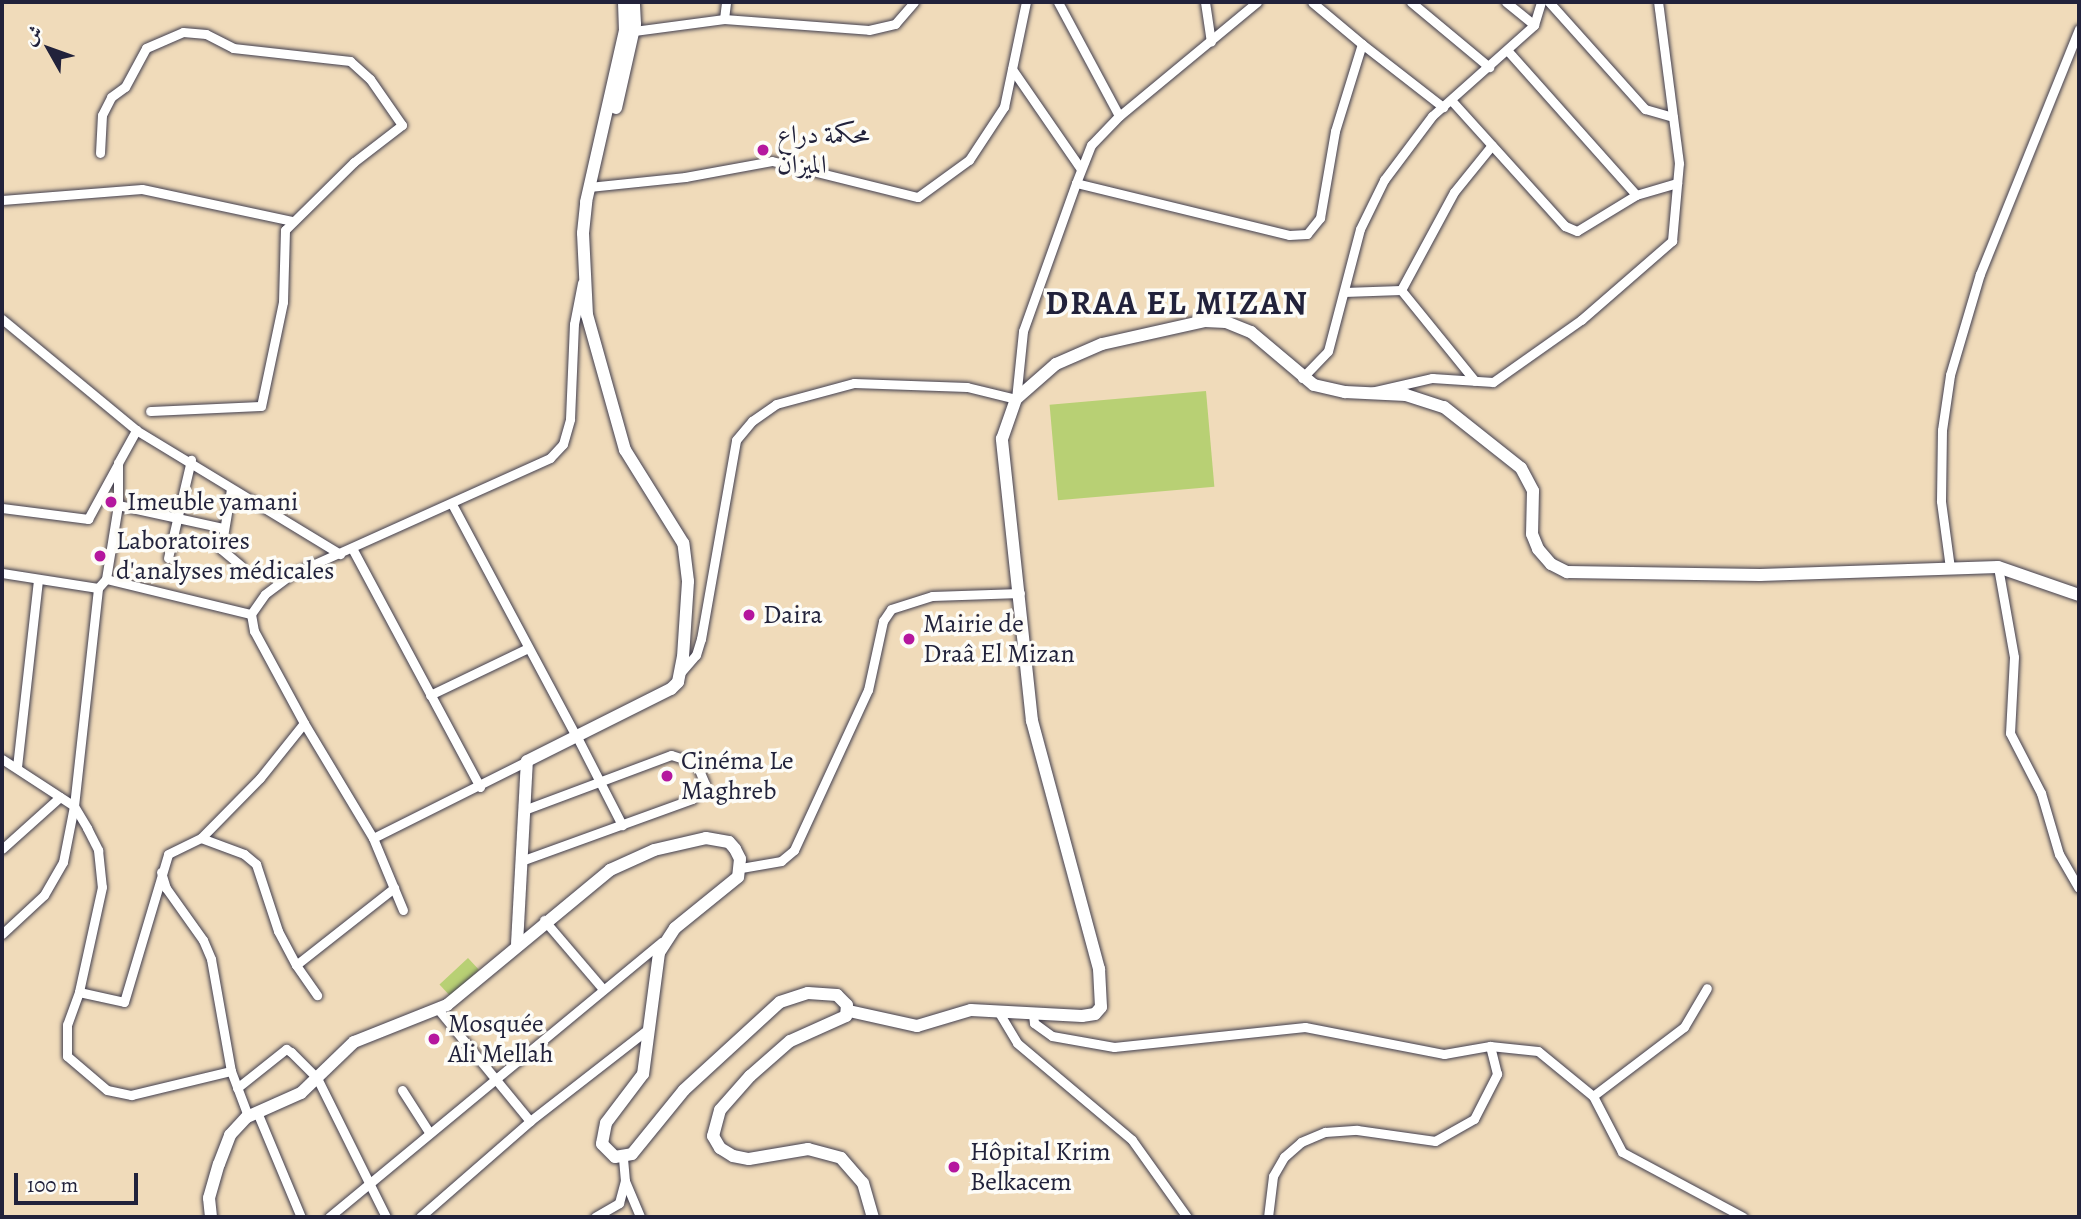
<!DOCTYPE html>
<html>
<head>
<meta charset="utf-8">
<style>
	body { margin:0 }
	#map { position:relative; width:2081px; height:1219px; overflow:hidden; background:#f0dbba; font-family:Alegreya,Amiri,serif }
	div>[style] { position:absolute }
	[style*='--x'] { left:calc(var(--x)*1px); top:calc(var(--y)*1px); width:calc(var(--w)*1px); rotate:calc(var(--a)*1deg) }
	.green>* { inset:0; background:#b8d074; transform-origin:0 0 }
	.roads { filter:drop-shadow(0 0 2px #413e4e) drop-shadow(0 0 2px #413e4e) }
	.minor>* { height:9px; margin:-4.5px; padding:0 4.5px; transform-origin:4.5px; border-radius:4.5px; background:#fff }
	.major>* { height:12px; margin:-6px; padding:0 6px; transform-origin:6px; border-radius:6px; background:#fff }
	.dots>* { width:19px; height:19px; translate:-50% -50%; box-sizing:border-box; border:4px solid #fdfcf7; border-radius:50% }
	span { translate:-50% -50%; white-space:nowrap; text-align:center; line-height:1.15; -webkit-text-stroke:7px #fdfcf7; paint-order:stroke }
	.poi-label { font-size:26px; color:#22223b }
	.left { translate:0 -50%; text-align:left }
	.district-label { font-size:33px; color:#22223b; font-weight:700; letter-spacing:2px }
	.frame { position:absolute; inset:0; border:4px solid #22223b; pointer-events:none }
	.north { position:absolute; left:14px; top:14px; width:70px; height:70px; -webkit-text-stroke:5px #fdfcf7; paint-order:stroke; rotate:310deg; font-size:19px; font-weight:700; line-height:28px; text-align:center; color:#22223b }
	.north::after { content:''; display:block; margin:auto; width:24px; height:32px; background:#22223b; clip-path:polygon(50% 0,100% 100%,50% 72%,0 100%) }
	.scale { position:absolute; left:14px; top:1173px; width:124px; height:32px; box-sizing:border-box; border:4px solid #22223b; border-top:0; padding-left:9px; font-size:21px; line-height:24px; white-space:nowrap; color:#22223b; -webkit-text-stroke:5px #fdfcf7; paint-order:stroke }
</style>
</head>
<body>
<div id="map">
	<div class="green">
		<div style="left:1206px;top:391px;width:96px;height:157px;rotate:85deg"></div>
		<div style="left:468px;top:958px;width:16px;height:39px;rotate:47deg"></div>
	</div>
	<div class="roads">
		<div class="minor">
			<div style="--x:1058;--y:2;--w:129;--a:61.8"></div>
			<div style="--x:1205;--y:2;--w:40;--a:81.5"></div>
			<div style="--x:1257;--y:2;--w:179;--a:140.4"></div>
			<div style="--x:1119;--y:116;--w:40;--a:134"></div>
			<div style="--x:1091;--y:145;--w:41;--a:111.5"></div>
			<div style="--x:1076;--y:183;--w:219;--a:13.7"></div>
			<div style="--x:1289;--y:235;--w:18;--a:-3"></div>
			<div style="--x:1307;--y:234;--w:21;--a:-51"></div>
			<div style="--x:1320;--y:218;--w:88;--a:-80.2"></div>
			<div style="--x:1335;--y:131;--w:91;--a:-72.8"></div>
			<div style="--x:1362;--y:44;--w:65;--a:-140"></div>
			<div style="--x:1411;--y:2;--w:102;--a:39.8"></div>
			<div style="--x:1506;--y:2;--w:36;--a:39"></div>
			<div style="--x:1549;--y:2;--w:144;--a:48.1"></div>
			<div style="--x:1645;--y:109;--w:29;--a:16"></div>
			<div style="--x:724;--y:19;--w:145;--a:4.3"></div>
			<div style="--x:869;--y:30;--w:27;--a:-13"></div>
			<div style="--x:895;--y:24;--w:29;--a:-49"></div>
			<div style="--x:634;--y:31;--w:91;--a:-7.6"></div>
			<div style="--x:724;--y:19;--w:17;--a:-83"></div>
			<div style="--x:1362;--y:44;--w:103;--a:37.9"></div>
			<div style="--x:1507;--y:50;--w:194;--a:48.3"></div>
			<div style="--x:1012;--y:69;--w:121;--a:55.4"></div>
			<div style="--x:1451;--y:100;--w:170;--a:47.9"></div>
			<div style="--x:1565;--y:226;--w:13;--a:23"></div>
			<div style="--x:1577;--y:231;--w:69;--a:-31.4"></div>
			<div style="--x:1636;--y:195;--w:43;--a:-16.3"></div>
			<div style="--x:100;--y:153;--w:38;--a:-87"></div>
			<div style="--x:102;--y:115;--w:20;--a:-63"></div>
			<div style="--x:111;--y:97;--w:17;--a:-36"></div>
			<div style="--x:125;--y:87;--w:44;--a:-61.7"></div>
			<div style="--x:146;--y:48;--w:40;--a:-23.4"></div>
			<div style="--x:183;--y:32;--w:23;--a:5"></div>
			<div style="--x:206;--y:34;--w:30;--a:27"></div>
			<div style="--x:233;--y:48;--w:118;--a:6.3"></div>
			<div style="--x:350;--y:61;--w:27;--a:42"></div>
			<div style="--x:370;--y:79;--w:56;--a:55.2"></div>
			<div style="--x:402;--y:125;--w:61;--a:142.4"></div>
			<div style="--x:354;--y:162;--w:97;--a:135.4"></div>
			<div style="--x:285;--y:230;--w:72;--a:91.6"></div>
			<div style="--x:283;--y:302;--w:106;--a:101.9"></div>
			<div style="--x:261;--y:406;--w:111;--a:177.4"></div>
			<div style="--x:589;--y:187;--w:97;--a:-5.9"></div>
			<div style="--x:685;--y:177;--w:88;--a:-10.4"></div>
			<div style="--x:772;--y:161;--w:150;--a:13.9"></div>
			<div style="--x:918;--y:197;--w:63;--a:-36"></div>
			<div style="--x:969;--y:160;--w:64;--a:-56.6"></div>
			<div style="--x:1004;--y:107;--w:107;--a:-78.2"></div>
			<div style="--x:2;--y:200;--w:140;--a:-4.5"></div>
			<div style="--x:142;--y:189;--w:153;--a:12"></div>
			<div style="--x:1401;--y:290;--w:117;--a:50.9"></div>
			<div style="--x:1344;--y:292;--w:57;--a:-2"></div>
			<div style="--x:1401;--y:290;--w:111;--a:-61.6"></div>
			<div style="--x:1454;--y:192;--w:60;--a:-51"></div>
			<div style="--x:2;--y:319;--w:174;--a:39.6"></div>
			<div style="--x:136;--y:430;--w:239;--a:31.3"></div>
			<div style="--x:1302;--y:378;--w:37;--a:-46"></div>
			<div style="--x:1328;--y:351;--w:126;--a:-75.3"></div>
			<div style="--x:1360;--y:229;--w:55;--a:-63.9"></div>
			<div style="--x:1384;--y:180;--w:80;--a:-53.1"></div>
			<div style="--x:1432;--y:116;--w:137;--a:-41.7"></div>
			<div style="--x:1534;--y:25;--w:24;--a:-73"></div>
			<div style="--x:1371;--y:392;--w:63;--a:-12.9"></div>
			<div style="--x:1432;--y:378;--w:61;--a:3.8"></div>
			<div style="--x:1493;--y:382;--w:108;--a:-35.2"></div>
			<div style="--x:1581;--y:320;--w:121;--a:-41"></div>
			<div style="--x:1672;--y:241;--w:78;--a:-84.9"></div>
			<div style="--x:1679;--y:163;--w:162;--a:-97.4"></div>
			<div style="--x:231;--y:489;--w:61;--a:99.5"></div>
			<div style="--x:221;--y:549;--w:26;--a:40"></div>
			<div style="--x:452;--y:504;--w:261;--a:61.9"></div>
			<div style="--x:118;--y:505;--w:107;--a:12.4"></div>
			<div style="--x:2;--y:508;--w:87;--a:7.3"></div>
			<div style="--x:88;--y:519;--w:63;--a:-61.4"></div>
			<div style="--x:353;--y:550;--w:269;--a:61.8"></div>
			<div style="--x:168;--y:558;--w:101;--a:-76.8"></div>
			<div style="--x:1998;--y:567;--w:91;--a:79.9"></div>
			<div style="--x:2014;--y:657;--w:76;--a:93"></div>
			<div style="--x:2010;--y:733;--w:68;--a:62.7"></div>
			<div style="--x:2041;--y:793;--w:64;--a:73.6"></div>
			<div style="--x:2059;--y:854;--w:39;--a:60"></div>
			<div style="--x:1950;--y:568;--w:68;--a:-97.7"></div>
			<div style="--x:1941;--y:501;--w:71;--a:-89.2"></div>
			<div style="--x:1942;--y:430;--w:56;--a:-81.7"></div>
			<div style="--x:1950;--y:375;--w:105;--a:-73.5"></div>
			<div style="--x:1980;--y:274;--w:264;--a:-68"></div>
			<div style="--x:2;--y:573;--w:97;--a:8.9"></div>
			<div style="--x:106;--y:579;--w:149;--a:13.6"></div>
			<div style="--x:681;--y:672;--w:23;--a:-49"></div>
			<div style="--x:696;--y:655;--w:17;--a:-73"></div>
			<div style="--x:701;--y:639;--w:202;--a:-80"></div>
			<div style="--x:736;--y:440;--w:25;--a:-50"></div>
			<div style="--x:752;--y:421;--w:29;--a:-35"></div>
			<div style="--x:776;--y:404;--w:81;--a:-15.1"></div>
			<div style="--x:854;--y:383;--w:113;--a:2"></div>
			<div style="--x:967;--y:387;--w:50;--a:13.8"></div>
			<div style="--x:1016;--y:399;--w:68;--a:-84.1"></div>
			<div style="--x:1023;--y:331;--w:157;--a:-70.3"></div>
			<div style="--x:430;--y:695;--w:109;--a:-25.6"></div>
			<div style="--x:578;--y:739;--w:97;--a:62.9"></div>
			<div style="--x:2;--y:759;--w:86;--a:33.1"></div>
			<div style="--x:74;--y:806;--w:26;--a:59"></div>
			<div style="--x:87;--y:828;--w:25;--a:63"></div>
			<div style="--x:98;--y:850;--w:37;--a:84"></div>
			<div style="--x:102;--y:887;--w:107;--a:102.4"></div>
			<div style="--x:79;--y:992;--w:46;--a:12.5"></div>
			<div style="--x:124;--y:1002;--w:154;--a:-73.4"></div>
			<div style="--x:168;--y:854;--w:37;--a:-26"></div>
			<div style="--x:201;--y:838;--w:84;--a:-45.5"></div>
			<div style="--x:260;--y:778;--w:70;--a:-51.3"></div>
			<div style="--x:527;--y:761;--w:172;--a:153.4"></div>
			<div style="--x:373;--y:838;--w:134;--a:-121"></div>
			<div style="--x:304;--y:723;--w:105;--a:-118.5"></div>
			<div style="--x:254;--y:631;--w:17;--a:-100"></div>
			<div style="--x:251;--y:614;--w:24;--a:-55"></div>
			<div style="--x:265;--y:594;--w:31;--a:-37"></div>
			<div style="--x:290;--y:575;--w:285;--a:-24.2"></div>
			<div style="--x:550;--y:458;--w:19;--a:-47"></div>
			<div style="--x:563;--y:444;--w:26;--a:-74"></div>
			<div style="--x:570;--y:419;--w:95;--a:-87.6"></div>
			<div style="--x:574;--y:324;--w:42;--a:-79"></div>
			<div style="--x:17;--y:767;--w:189;--a:-83.6"></div>
			<div style="--x:201;--y:838;--w:46;--a:20.4"></div>
			<div style="--x:244;--y:854;--w:16;--a:40"></div>
			<div style="--x:256;--y:864;--w:71;--a:71.8"></div>
			<div style="--x:278;--y:931;--w:38;--a:62"></div>
			<div style="--x:296;--y:965;--w:125;--a:-38.2"></div>
			<div style="--x:373;--y:838;--w:78;--a:67.4"></div>
			<div style="--x:2;--y:849;--w:78;--a:-41.9"></div>
			<div style="--x:521;--y:861;--w:182;--a:-19.9"></div>
			<div style="--x:692;--y:799;--w:20;--a:-49"></div>
			<div style="--x:705;--y:784;--w:23;--a:-113"></div>
			<div style="--x:696;--y:763;--w:26;--a:-162"></div>
			<div style="--x:671;--y:755;--w:157;--a:159.5"></div>
			<div style="--x:741;--y:868;--w:41;--a:-9.9"></div>
			<div style="--x:781;--y:861;--w:17;--a:-40"></div>
			<div style="--x:794;--y:850;--w:176;--a:-65.2"></div>
			<div style="--x:868;--y:690;--w:71;--a:-77.7"></div>
			<div style="--x:883;--y:621;--w:14;--a:-56"></div>
			<div style="--x:891;--y:609;--w:43;--a:-17.6"></div>
			<div style="--x:932;--y:596;--w:88;--a:-2"></div>
			<div style="--x:161;--y:872;--w:17;--a:73"></div>
			<div style="--x:166;--y:888;--w:64;--a:54.6"></div>
			<div style="--x:203;--y:940;--w:21;--a:67"></div>
			<div style="--x:211;--y:959;--w:114;--a:79.9"></div>
			<div style="--x:231;--y:1071;--w:48;--a:69.3"></div>
			<div style="--x:544;--y:920;--w:91;--a:49.5"></div>
			<div style="--x:2;--y:934;--w:57;--a:-42.9"></div>
			<div style="--x:44;--y:895;--w:38;--a:-60"></div>
			<div style="--x:63;--y:862;--w:57;--a:-78.9"></div>
			<div style="--x:74;--y:806;--w:219;--a:-83.7"></div>
			<div style="--x:98;--y:588;--w:12;--a:-48"></div>
			<div style="--x:106;--y:579;--w:75;--a:-80.8"></div>
			<div style="--x:118;--y:505;--w:42;--a:-90"></div>
			<div style="--x:118;--y:463;--w:38;--a:-61"></div>
			<div style="--x:296;--y:965;--w:37;--a:55"></div>
			<div style="--x:79;--y:992;--w:35;--a:110"></div>
			<div style="--x:67;--y:1025;--w:31;--a:90"></div>
			<div style="--x:67;--y:1056;--w:52;--a:40.4"></div>
			<div style="--x:107;--y:1090;--w:25;--a:12"></div>
			<div style="--x:131;--y:1095;--w:103;--a:-13.5"></div>
			<div style="--x:438;--y:1009;--w:145;--a:50.6"></div>
			<div style="--x:998;--y:1011;--w:37;--a:59"></div>
			<div style="--x:1017;--y:1043;--w:150;--a:40.1"></div>
			<div style="--x:1132;--y:1140;--w:95;--a:54.5"></div>
			<div style="--x:1033;--y:1014;--w:9;--a:84"></div>
			<div style="--x:1034;--y:1023;--w:22;--a:36"></div>
			<div style="--x:1052;--y:1036;--w:63;--a:10.1"></div>
			<div style="--x:1114;--y:1047;--w:192;--a:-6"></div>
			<div style="--x:1305;--y:1027;--w:142;--a:11"></div>
			<div style="--x:1444;--y:1054;--w:47;--a:-9.9"></div>
			<div style="--x:1490;--y:1046;--w:48;--a:5.9"></div>
			<div style="--x:1538;--y:1051;--w:71;--a:39.3"></div>
			<div style="--x:1593;--y:1096;--w:63;--a:62.6"></div>
			<div style="--x:1622;--y:1152;--w:137;--a:28.2"></div>
			<div style="--x:237;--y:1088;--w:63;--a:-38.5"></div>
			<div style="--x:286;--y:1049;--w:6;--a:31"></div>
			<div style="--x:291;--y:1052;--w:37;--a:45"></div>
			<div style="--x:317;--y:1078;--w:155;--a:63.6"></div>
			<div style="--x:402;--y:1090;--w:50;--a:57.3"></div>
			<div style="--x:1593;--y:1096;--w:114;--a:-37.2"></div>
			<div style="--x:1684;--y:1027;--w:45;--a:-59.5"></div>
			<div style="--x:257;--y:1112;--w:114;--a:67.3"></div>
			<div style="--x:625;--y:1181;--w:39;--a:67"></div>
			<div style="--x:329;--y:1217;--w:432;--a:-39.6"></div>
			<div style="--x:420;--y:1217;--w:146;--a:-41.1"></div>
			<div style="--x:530;--y:1121;--w:150;--a:-37.9"></div>
			<div style="--x:595;--y:1217;--w:28;--a:-30"></div>
			<div style="--x:619;--y:1203;--w:23;--a:-75"></div>
			<div style="--x:625;--y:1181;--w:22;--a:-95"></div>
			<div style="--x:1268;--y:1217;--w:41;--a:-83"></div>
			<div style="--x:1273;--y:1176;--w:22;--a:-60"></div>
			<div style="--x:1284;--y:1157;--w:23;--a:-41"></div>
			<div style="--x:1301;--y:1142;--w:26;--a:-23"></div>
			<div style="--x:1325;--y:1132;--w:32;--a:-4"></div>
			<div style="--x:1357;--y:1130;--w:79;--a:8"></div>
			<div style="--x:1435;--y:1141;--w:45;--a:-29.4"></div>
			<div style="--x:1474;--y:1119;--w:51;--a:-62.9"></div>
			<div style="--x:1497;--y:1074;--w:29;--a:-104"></div>
		</div>
		<div class="major">
			<div style="--x:616;--y:108;--w:86;--a:-77.3"></div>
			<div style="--x:635;--y:24;--w:22;--a:-93"></div>
			<div style="--x:517;--y:944;--w:183;--a:-86.9"></div>
			<div style="--x:527;--y:761;--w:161;--a:-26.6"></div>
			<div style="--x:671;--y:689;--w:10;--a:-45"></div>
			<div style="--x:678;--y:682;--w:25;--a:-79"></div>
			<div style="--x:683;--y:657;--w:76;--a:-86.2"></div>
			<div style="--x:688;--y:581;--w:38;--a:-97"></div>
			<div style="--x:683;--y:543;--w:110;--a:-121.9"></div>
			<div style="--x:625;--y:450;--w:140;--a:-105.7"></div>
			<div style="--x:587;--y:315;--w:82;--a:-92.8"></div>
			<div style="--x:583;--y:233;--w:31;--a:-84"></div>
			<div style="--x:586;--y:202;--w:175;--a:-77.2"></div>
			<div style="--x:625;--y:31;--w:29;--a:-92"></div>
			<div style="--x:849;--y:1011;--w:70;--a:12.4"></div>
			<div style="--x:917;--y:1026;--w:56;--a:-16.5"></div>
			<div style="--x:971;--y:1010;--w:111;--a:3.1"></div>
			<div style="--x:1082;--y:1016;--w:13;--a:-9"></div>
			<div style="--x:1095;--y:1014;--w:9;--a:-49"></div>
			<div style="--x:1101;--y:1007;--w:38;--a:-93"></div>
			<div style="--x:1099;--y:969;--w:257;--a:-105.1"></div>
			<div style="--x:1032;--y:721;--w:284;--a:-96.1"></div>
			<div style="--x:1002;--y:439;--w:42;--a:-70.7"></div>
			<div style="--x:1016;--y:399;--w:53;--a:-41.2"></div>
			<div style="--x:1056;--y:364;--w:50;--a:-23.5"></div>
			<div style="--x:1102;--y:344;--w:106;--a:-12.6"></div>
			<div style="--x:1205;--y:321;--w:21;--a:3"></div>
			<div style="--x:1226;--y:322;--w:27;--a:22"></div>
			<div style="--x:1251;--y:332;--w:82;--a:40.1"></div>
			<div style="--x:1314;--y:385;--w:32;--a:13"></div>
			<div style="--x:1345;--y:392;--w:61;--a:2.8"></div>
			<div style="--x:1406;--y:395;--w:40;--a:18"></div>
			<div style="--x:1444;--y:407;--w:98;--a:38.4"></div>
			<div style="--x:1521;--y:468;--w:26;--a:62"></div>
			<div style="--x:1533;--y:491;--w:43;--a:91.3"></div>
			<div style="--x:1532;--y:534;--w:16;--a:68"></div>
			<div style="--x:1538;--y:549;--w:20;--a:49"></div>
			<div style="--x:1551;--y:564;--w:18;--a:27"></div>
			<div style="--x:1567;--y:572;--w:193;--a:0.9"></div>
			<div style="--x:1760;--y:575;--w:238;--a:-1.9"></div>
			<div style="--x:1998;--y:567;--w:86;--a:19.1"></div>
			<div style="--x:211;--y:1217;--w:19;--a:-96"></div>
			<div style="--x:209;--y:1198;--w:35;--a:-74"></div>
			<div style="--x:219;--y:1164;--w:31;--a:-69"></div>
			<div style="--x:230;--y:1135;--w:25;--a:-47"></div>
			<div style="--x:247;--y:1117;--w:59;--a:-24"></div>
			<div style="--x:301;--y:1093;--w:74;--a:-43.9"></div>
			<div style="--x:354;--y:1042;--w:100;--a:-21.7"></div>
			<div style="--x:447;--y:1005;--w:212;--a:-39.6"></div>
			<div style="--x:610;--y:870;--w:48;--a:-24.4"></div>
			<div style="--x:654;--y:850;--w:53;--a:-13"></div>
			<div style="--x:706;--y:838;--w:23;--a:10"></div>
			<div style="--x:729;--y:842;--w:9;--a:49"></div>
			<div style="--x:735;--y:849;--w:11;--a:63"></div>
			<div style="--x:740;--y:859;--w:18;--a:96"></div>
			<div style="--x:738;--y:877;--w:81;--a:141"></div>
			<div style="--x:675;--y:928;--w:30;--a:123"></div>
			<div style="--x:659;--y:953;--w:122;--a:97.5"></div>
			<div style="--x:643;--y:1074;--w:61;--a:127.1"></div>
			<div style="--x:606;--y:1123;--w:21;--a:101"></div>
			<div style="--x:602;--y:1144;--w:18;--a:45"></div>
			<div style="--x:615;--y:1157;--w:17;--a:-10"></div>
			<div style="--x:632;--y:1154;--w:82;--a:-50.9"></div>
			<div style="--x:684;--y:1090;--w:130;--a:-42.5"></div>
			<div style="--x:780;--y:1002;--w:29;--a:-18"></div>
			<div style="--x:808;--y:993;--w:29;--a:4"></div>
			<div style="--x:837;--y:995;--w:14;--a:45"></div>
			<div style="--x:847;--y:1005;--w:11;--a:95"></div>
			<div style="--x:846;--y:1016;--w:61;--a:155.9"></div>
			<div style="--x:790;--y:1041;--w:53;--a:138.8"></div>
			<div style="--x:750;--y:1076;--w:45;--a:131.4"></div>
			<div style="--x:720;--y:1110;--w:27;--a:105"></div>
			<div style="--x:713;--y:1136;--w:14;--a:60"></div>
			<div style="--x:720;--y:1148;--w:15;--a:32"></div>
			<div style="--x:733;--y:1156;--w:16;--a:11"></div>
			<div style="--x:749;--y:1159;--w:60;--a:-9.6"></div>
			<div style="--x:808;--y:1149;--w:34;--a:15"></div>
			<div style="--x:841;--y:1158;--w:33;--a:49"></div>
			<div style="--x:863;--y:1183;--w:35;--a:74"></div>
		</div>
	</div>
	<div class="dots">
		<div style="left:763px;top:150px;background:#b5179e"></div>
		<div style="left:111px;top:502px;background:#b5179e"></div>
		<div style="left:100px;top:556px;background:#b5179e"></div>
		<div style="left:749px;top:615px;background:#b5179e"></div>
		<div style="left:909px;top:639px;background:#b5179e"></div>
		<div style="left:667px;top:776px;background:#b5179e"></div>
		<div style="left:434px;top:1039px;background:#b5179e"></div>
		<div style="left:954px;top:1167px;background:#b5179e"></div>
	</div>
	<div class="poi-label">
		<span class="left" style="left:777px;top:150px">محكمة دراع<br>الميزان</span>
		<span class="left" style="left:127px;top:502px">Imeuble yamani</span>
		<span class="left" style="left:116px;top:556px">Laboratoires<br>d'analyses médicales</span>
		<span class="left" style="left:763px;top:615px">Daira</span>
		<span class="left" style="left:923px;top:639px">Mairie de<br>Draâ El Mizan</span>
		<span class="left" style="left:681px;top:776px">Cinéma Le<br>Maghreb</span>
		<span class="left" style="left:448px;top:1039px">Mosquée<br>Ali Mellah</span>
		<span class="left" style="left:970px;top:1167px">Hôpital Krim<br>Belkacem</span>
	</div>
	<div class="district-label">
		<span style="left:1177px;top:303px">DRAA EL MIZAN</span>
	</div>
	<div class="frame"></div>
	<div class="north">ش</div>
	<div class="scale">100 m</div>
</div>
</body>
</html>
